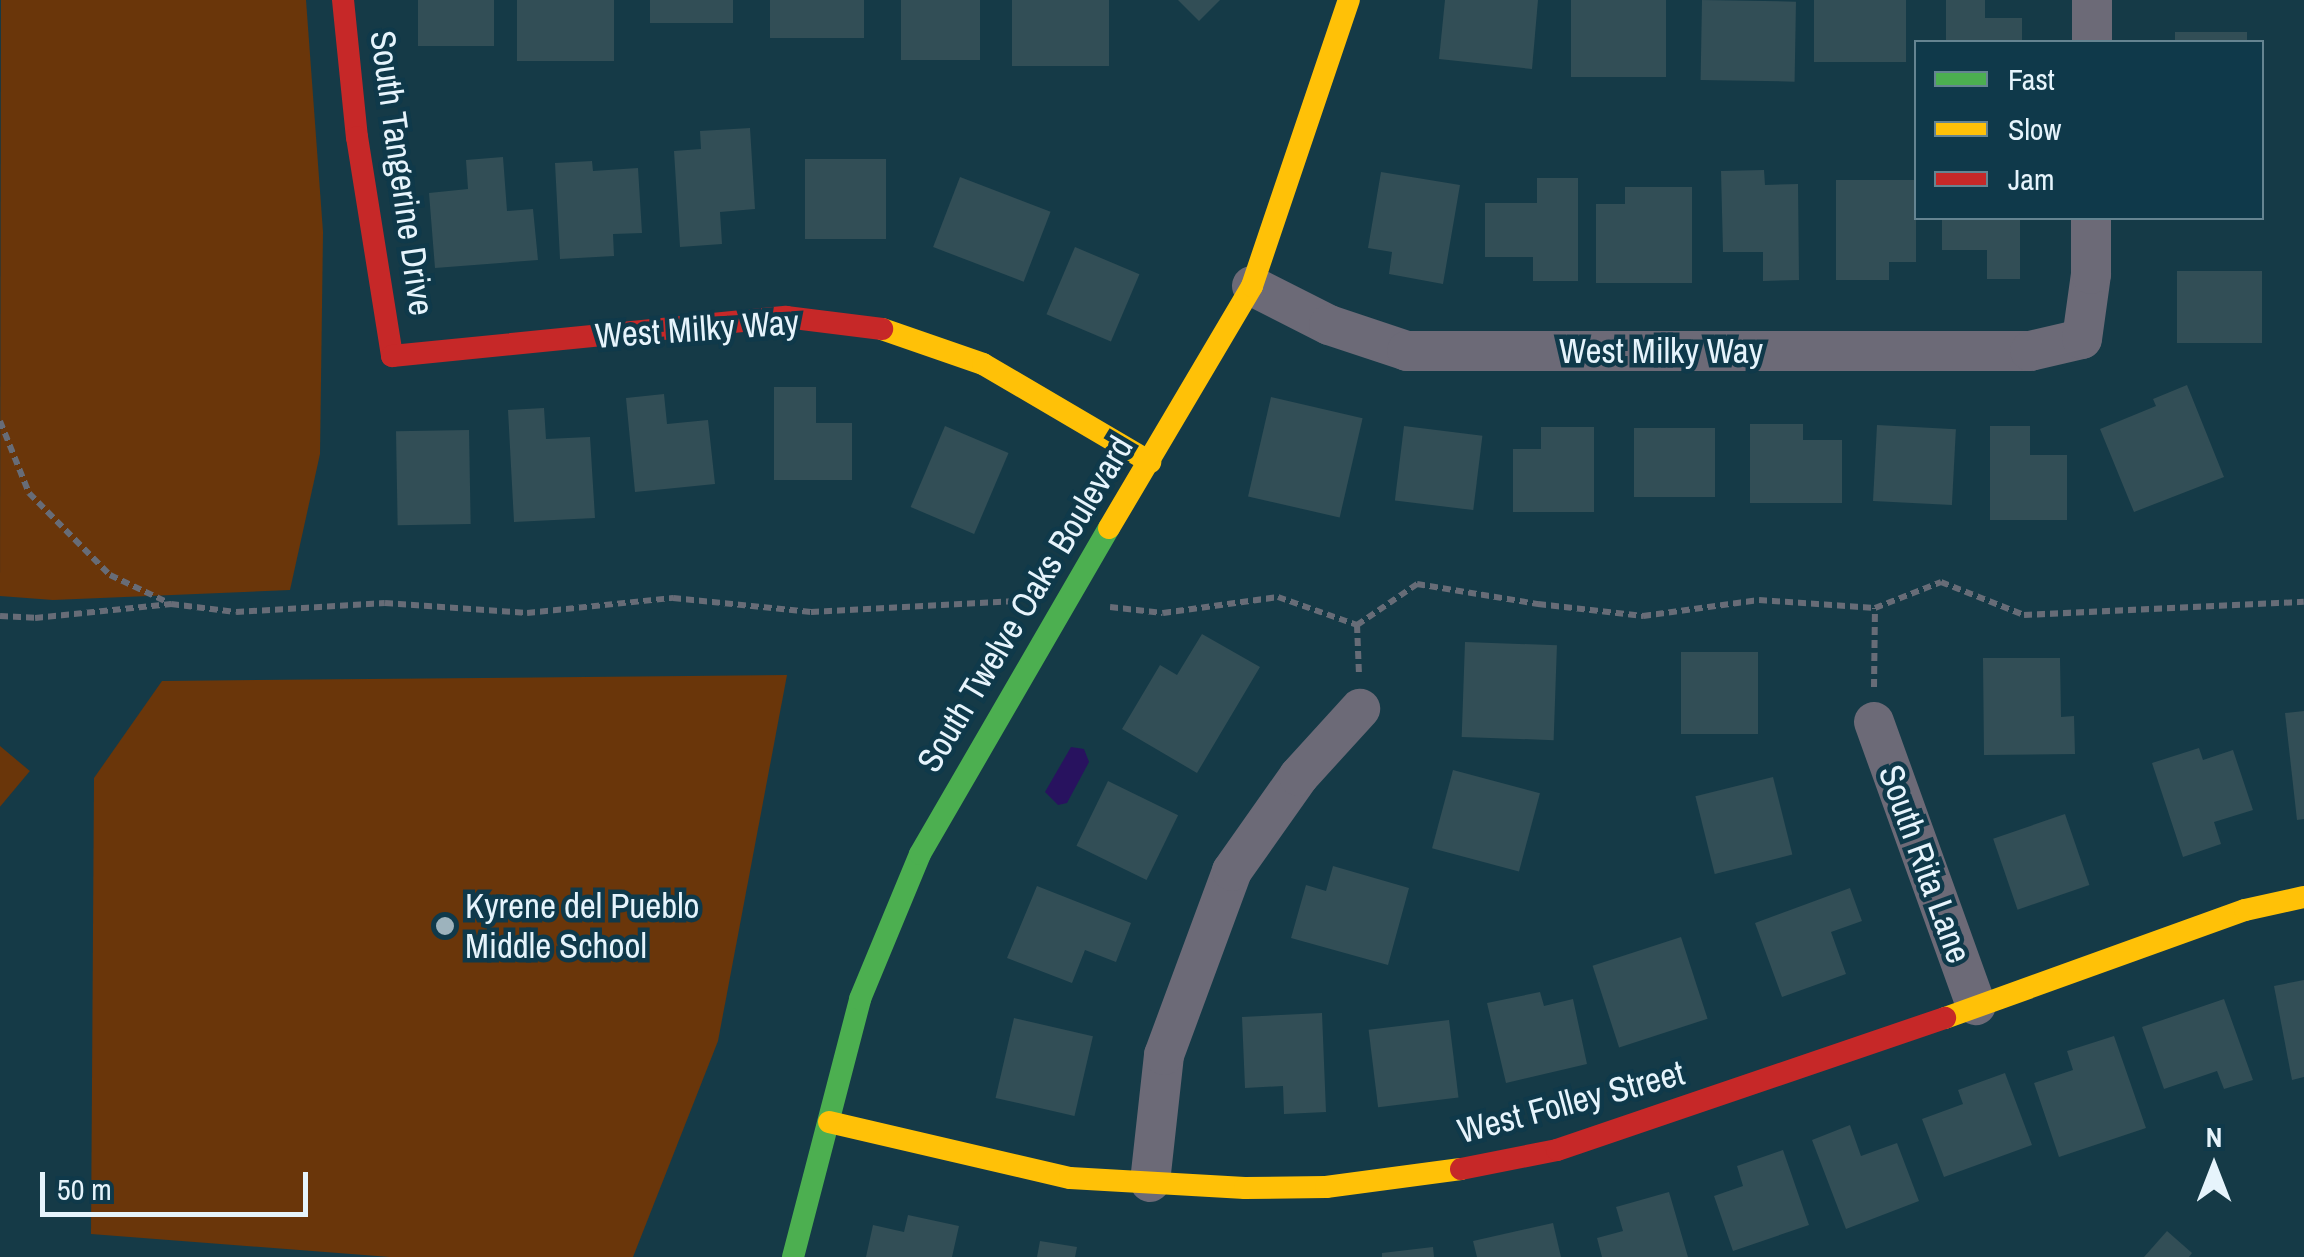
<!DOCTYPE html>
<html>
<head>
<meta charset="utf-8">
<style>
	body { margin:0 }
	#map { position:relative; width:2304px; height:1257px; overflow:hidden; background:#153a47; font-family:"Archivo Narrow",sans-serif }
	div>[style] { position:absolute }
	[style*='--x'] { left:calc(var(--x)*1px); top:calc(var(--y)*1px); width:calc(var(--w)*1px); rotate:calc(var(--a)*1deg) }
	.green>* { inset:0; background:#6a360a; transform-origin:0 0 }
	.water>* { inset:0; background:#28125f }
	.building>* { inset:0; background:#324e56; transform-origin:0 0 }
	.path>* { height:6px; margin-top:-3px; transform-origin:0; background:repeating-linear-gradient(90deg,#676c77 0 8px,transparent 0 13px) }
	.street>* { height:40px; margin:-20px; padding:0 20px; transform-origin:20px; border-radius:20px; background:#6c6a77 }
	.fast>* { height:22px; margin:-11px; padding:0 11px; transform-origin:11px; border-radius:11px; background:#4caf50 }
	.slow>* { height:22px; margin:-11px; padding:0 11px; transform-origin:11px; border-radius:11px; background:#ffc107 }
	.jam>* { height:22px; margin:-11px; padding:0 11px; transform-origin:11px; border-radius:11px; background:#c62828 }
	.dots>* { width:28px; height:28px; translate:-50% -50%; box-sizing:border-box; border:5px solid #0f394a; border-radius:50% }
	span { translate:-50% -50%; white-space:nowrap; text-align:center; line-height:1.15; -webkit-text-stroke:9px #0f394a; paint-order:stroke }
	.street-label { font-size:35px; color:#e6f4fc }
	.poi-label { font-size:35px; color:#e6f4fc }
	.left { translate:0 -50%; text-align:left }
	.legend { position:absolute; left:1914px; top:40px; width:350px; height:180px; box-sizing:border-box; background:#0f394a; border:2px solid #658491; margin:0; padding:12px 18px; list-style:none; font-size:30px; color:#e6f4fc }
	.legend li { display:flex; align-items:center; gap:20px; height:50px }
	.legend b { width:50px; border:2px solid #658491 }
	.north { position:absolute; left:2164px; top:1117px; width:100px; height:100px; -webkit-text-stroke:8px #0f394a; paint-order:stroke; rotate:0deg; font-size:28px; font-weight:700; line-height:40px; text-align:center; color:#e6f4fc }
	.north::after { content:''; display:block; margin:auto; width:35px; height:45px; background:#e6f4fc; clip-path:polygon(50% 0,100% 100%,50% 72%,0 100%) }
	.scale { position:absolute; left:40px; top:1172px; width:268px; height:45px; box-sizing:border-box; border:5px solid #e6f4fc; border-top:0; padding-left:12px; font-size:30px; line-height:35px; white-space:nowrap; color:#e6f4fc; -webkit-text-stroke:8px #0f394a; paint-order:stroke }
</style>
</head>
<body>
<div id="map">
	<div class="green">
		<div style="clip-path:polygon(1px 0,306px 0,323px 232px,320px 454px,290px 590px,53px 600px,0 596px)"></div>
		<div style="clip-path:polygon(787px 675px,718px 1041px,633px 1257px,390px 1257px,91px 1234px,94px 778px,162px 681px)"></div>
		<div style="left:0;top:746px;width:39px;height:473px;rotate:40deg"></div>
	</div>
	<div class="water">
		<div style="clip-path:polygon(1071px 747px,1084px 749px,1089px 762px,1067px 803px,1058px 805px,1045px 792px)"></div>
	</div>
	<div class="building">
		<div style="left:418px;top:0;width:76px;height:46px"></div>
		<div style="left:517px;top:0;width:97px;height:61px"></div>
		<div style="left:650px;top:0;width:83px;height:23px"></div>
		<div style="left:770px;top:0;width:94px;height:38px"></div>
		<div style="left:901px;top:0;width:79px;height:60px"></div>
		<div style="left:1012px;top:0;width:97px;height:66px"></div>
		<div style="clip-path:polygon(1178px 0,1220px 0,1199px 21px)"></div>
		<div style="clip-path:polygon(1445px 0,1538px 0,1532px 69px,1439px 59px)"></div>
		<div style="left:1571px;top:0;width:95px;height:77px"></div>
		<div style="left:1702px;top:0;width:94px;height:80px;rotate:1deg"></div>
		<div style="left:1814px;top:0;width:92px;height:62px"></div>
		<div style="clip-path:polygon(1946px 0,1985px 0,1985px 18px,2022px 18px,2022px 42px,1946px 42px)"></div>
		<div style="left:2175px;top:32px;width:72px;height:10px"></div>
		<div style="clip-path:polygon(750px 128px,755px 209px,720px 212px,722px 244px,680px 247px,674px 151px,701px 149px,700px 131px)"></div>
		<div style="clip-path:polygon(503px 157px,507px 211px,533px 209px,538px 260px,435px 268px,429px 193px,468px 189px,466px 160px)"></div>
		<div style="left:805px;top:159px;width:81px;height:80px"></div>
		<div style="clip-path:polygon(592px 161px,593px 171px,638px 168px,642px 233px,613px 234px,614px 256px,560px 259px,555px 163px)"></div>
		<div style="clip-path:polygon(1764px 170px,1765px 185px,1798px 184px,1799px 280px,1763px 281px,1763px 252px,1723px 252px,1721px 171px)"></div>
		<div style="clip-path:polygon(1381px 172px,1460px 185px,1443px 284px,1389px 274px,1392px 252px,1368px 248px)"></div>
		<div style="left:960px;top:177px;width:97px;height:75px;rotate:21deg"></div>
		<div style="clip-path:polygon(1537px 178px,1578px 178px,1578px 281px,1533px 281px,1533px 257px,1485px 257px,1485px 203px,1537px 203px)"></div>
		<div style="clip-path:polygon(1836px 180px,1916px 180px,1916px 262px,1889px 262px,1889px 280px,1836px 280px)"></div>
		<div style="clip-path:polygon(1625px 187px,1692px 187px,1692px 283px,1596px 283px,1596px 204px,1625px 204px)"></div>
		<div style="clip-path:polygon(1942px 218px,2020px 218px,2020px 279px,1987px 279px,1987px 250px,1942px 250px)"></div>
		<div style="left:1075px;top:247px;width:70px;height:73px;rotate:23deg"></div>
		<div style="left:2177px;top:271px;width:85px;height:72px"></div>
		<div style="clip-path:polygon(2187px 385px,2224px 477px,2134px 512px,2100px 429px,2156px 406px,2153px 399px)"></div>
		<div style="clip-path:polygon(774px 387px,816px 387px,816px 423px,852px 423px,852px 480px,774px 480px)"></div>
		<div style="clip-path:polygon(664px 394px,667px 424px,708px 420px,715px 484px,635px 492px,626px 398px)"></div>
		<div style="left:1271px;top:397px;width:94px;height:102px;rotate:13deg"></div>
		<div style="clip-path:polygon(544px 408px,546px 439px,590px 437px,595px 518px,514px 522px,508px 410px)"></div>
		<div style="clip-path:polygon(1750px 424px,1803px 424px,1803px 440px,1842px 440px,1842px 503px,1750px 503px)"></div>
		<div style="left:1877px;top:425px;width:79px;height:76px;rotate:3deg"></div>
		<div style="left:945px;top:426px;width:69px;height:88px;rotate:23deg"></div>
		<div style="left:1404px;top:426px;width:79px;height:75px;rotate:7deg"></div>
		<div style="clip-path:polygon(1990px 426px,2030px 426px,2030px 455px,2067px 455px,2067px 520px,1990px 520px)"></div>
		<div style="clip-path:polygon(1541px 427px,1594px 427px,1594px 512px,1513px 512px,1513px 449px,1541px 449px)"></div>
		<div style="left:1634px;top:428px;width:81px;height:69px"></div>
		<div style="left:469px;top:430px;width:94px;height:73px;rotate:89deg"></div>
		<div style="clip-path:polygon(1202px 634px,1260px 667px,1197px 773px,1122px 729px,1160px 665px,1177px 675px)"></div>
		<div style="left:1465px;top:642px;width:92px;height:95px;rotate:2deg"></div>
		<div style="left:1681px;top:652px;width:77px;height:82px"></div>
		<div style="clip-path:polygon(1983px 658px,2060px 658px,2061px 717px,2074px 716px,2075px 754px,1984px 755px)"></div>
		<div style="clip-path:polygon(2304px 711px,2304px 819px,2297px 820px,2285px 713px)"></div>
		<div style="clip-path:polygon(2199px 748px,2203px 760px,2233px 750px,2253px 810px,2214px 822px,2221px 844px,2183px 857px,2152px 763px)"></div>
		<div style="left:1453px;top:770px;width:90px;height:81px;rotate:15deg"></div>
		<div style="left:1773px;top:777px;width:80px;height:80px;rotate:76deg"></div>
		<div style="left:1108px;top:781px;width:78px;height:72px;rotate:26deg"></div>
		<div style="left:2065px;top:814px;width:75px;height:76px;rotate:71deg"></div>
		<div style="clip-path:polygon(1333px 866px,1409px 888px,1388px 965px,1291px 938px,1306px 885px,1326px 891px)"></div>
		<div style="clip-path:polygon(1037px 886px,1131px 923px,1116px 962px,1085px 950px,1072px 983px,1007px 958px)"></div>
		<div style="clip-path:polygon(1850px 888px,1862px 921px,1831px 932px,1846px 974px,1782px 997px,1755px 923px)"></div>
		<div style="left:1681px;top:937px;width:86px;height:93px;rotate:72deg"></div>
		<div style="clip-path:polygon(2304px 980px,2304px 1077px,2292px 1080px,2274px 986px)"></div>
		<div style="clip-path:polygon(1540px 992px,1544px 1006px,1573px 999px,1587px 1064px,1506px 1083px,1487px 1003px)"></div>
		<div style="clip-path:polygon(2224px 999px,2253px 1080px,2224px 1089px,2217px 1071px,2164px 1089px,2142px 1027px)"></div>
		<div style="clip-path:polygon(1322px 1013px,1326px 1112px,1284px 1114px,1283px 1086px,1245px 1088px,1242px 1017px)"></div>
		<div style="left:1014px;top:1018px;width:81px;height:82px;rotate:13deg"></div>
		<div style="left:1449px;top:1020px;width:78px;height:81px;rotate:83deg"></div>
		<div style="clip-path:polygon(2114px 1036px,2146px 1128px,2059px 1157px,2034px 1083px,2073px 1070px,2067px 1051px)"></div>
		<div style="clip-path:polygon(2005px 1073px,2032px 1145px,1944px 1177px,1922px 1119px,1963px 1104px,1958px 1090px)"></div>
		<div style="clip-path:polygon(1850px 1125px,1861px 1156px,1897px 1143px,1919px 1201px,1846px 1229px,1812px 1140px)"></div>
		<div style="clip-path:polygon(1783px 1150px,1809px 1225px,1733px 1251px,1714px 1196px,1743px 1186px,1737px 1166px)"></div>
		<div style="clip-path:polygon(1669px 1192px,1688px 1257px,1602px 1257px,1597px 1238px,1623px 1231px,1616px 1207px)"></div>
		<div style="clip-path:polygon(908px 1215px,959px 1226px,952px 1257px,866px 1257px,873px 1225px,904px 1232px)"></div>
		<div style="clip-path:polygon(1553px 1223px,1561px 1257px,1477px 1257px,1473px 1241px)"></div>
		<div style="clip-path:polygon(2167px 1231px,2192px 1253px,2189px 1257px,2144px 1257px)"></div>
		<div style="clip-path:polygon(1040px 1241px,1077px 1247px,1075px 1257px,1037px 1257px)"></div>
		<div style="clip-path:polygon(1433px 1247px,1434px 1257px,1382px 1257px,1382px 1253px)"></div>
	</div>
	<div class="path">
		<div style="--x:0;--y:421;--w:78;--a:68.1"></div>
		<div style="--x:29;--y:493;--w:115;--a:45.4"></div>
		<div style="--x:110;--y:575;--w:65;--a:25.4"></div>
		<div style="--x:1110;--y:607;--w:53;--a:6.5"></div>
		<div style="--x:1163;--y:613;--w:116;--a:-7.9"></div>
		<div style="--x:1278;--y:597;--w:84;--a:19.5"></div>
		<div style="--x:1357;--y:625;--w:73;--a:-34.3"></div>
		<div style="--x:1417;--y:584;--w:123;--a:9.4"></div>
		<div style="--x:1538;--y:604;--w:106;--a:6.5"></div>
		<div style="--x:1643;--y:616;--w:117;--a:-7.9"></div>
		<div style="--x:1759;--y:600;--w:116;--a:3.9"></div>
		<div style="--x:1875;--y:608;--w:71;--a:-21.5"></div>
		<div style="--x:1941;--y:582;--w:89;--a:21.7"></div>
		<div style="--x:2024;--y:615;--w:280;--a:-2.7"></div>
		<div style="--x:0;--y:616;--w:35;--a:3"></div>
		<div style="--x:35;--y:618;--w:137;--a:-5.9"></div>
		<div style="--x:171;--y:604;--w:65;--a:7"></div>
		<div style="--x:236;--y:612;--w:149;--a:-3.5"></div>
		<div style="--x:385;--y:603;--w:142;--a:4"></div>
		<div style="--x:527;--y:613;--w:147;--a:-5.9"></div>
		<div style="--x:673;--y:598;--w:139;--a:5.8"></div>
		<div style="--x:811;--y:612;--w:201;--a:-3.1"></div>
		<div style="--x:1357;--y:625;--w:49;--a:87.7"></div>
		<div style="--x:1874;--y:687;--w:79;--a:-89.3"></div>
	</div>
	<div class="street">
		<div style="--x:2092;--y:42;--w:42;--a:-90"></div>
		<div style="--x:1252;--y:286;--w:86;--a:26.9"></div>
		<div style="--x:1329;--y:325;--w:82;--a:18.4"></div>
		<div style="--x:1407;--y:351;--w:623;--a:0"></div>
		<div style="--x:2030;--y:351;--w:53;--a:-13"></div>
		<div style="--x:2082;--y:339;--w:66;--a:-82.1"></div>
		<div style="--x:2091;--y:274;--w:56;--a:-90"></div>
		<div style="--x:1874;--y:722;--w:301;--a:70.2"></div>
		<div style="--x:1150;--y:1182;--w:128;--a:-83.7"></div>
		<div style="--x:1164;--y:1055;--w:196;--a:-69.7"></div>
		<div style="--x:1232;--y:871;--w:116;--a:-54.8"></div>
		<div style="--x:1299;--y:776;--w:91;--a:-47.7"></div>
	</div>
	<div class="fast">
		<div style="--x:793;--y:1257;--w:267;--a:-75.4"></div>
		<div style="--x:860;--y:999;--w:157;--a:-67.5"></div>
		<div style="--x:920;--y:854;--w:377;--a:-59.9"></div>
	</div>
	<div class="slow">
		<div style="--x:882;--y:329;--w:107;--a:19.1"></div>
		<div style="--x:983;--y:364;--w:194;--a:30.4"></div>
		<div style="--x:1109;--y:528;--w:281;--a:-59.4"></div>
		<div style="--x:1252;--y:286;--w:302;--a:-71.3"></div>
		<div style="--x:1945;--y:1018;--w:319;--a:-19.8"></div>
		<div style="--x:2245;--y:910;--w:60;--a:-12.4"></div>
		<div style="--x:829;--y:1122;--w:247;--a:13.1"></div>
		<div style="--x:1070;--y:1178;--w:175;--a:3.3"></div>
		<div style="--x:1245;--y:1188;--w:81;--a:-0.7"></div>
		<div style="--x:1326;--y:1187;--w:136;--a:-7.6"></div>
	</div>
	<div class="jam">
		<div style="--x:343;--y:0;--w:138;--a:84.2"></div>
		<div style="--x:357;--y:137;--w:222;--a:80.9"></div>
		<div style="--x:392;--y:356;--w:396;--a:-5.7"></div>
		<div style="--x:786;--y:317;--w:97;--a:7.1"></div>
		<div style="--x:1461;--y:1169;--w:98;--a:-11.2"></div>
		<div style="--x:1557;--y:1150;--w:410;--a:-18.8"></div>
	</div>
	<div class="dots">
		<div style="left:445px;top:926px;background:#9db3bd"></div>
	</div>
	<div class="street-label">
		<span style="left:402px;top:173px;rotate:82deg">South Tangerine Drive</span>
		<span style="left:697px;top:329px;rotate:-4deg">West Milky Way</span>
		<span style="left:1661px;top:351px">West Milky Way</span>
		<span style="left:1025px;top:604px;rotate:-59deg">South Twelve Oaks Boulevard</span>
		<span style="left:1925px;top:864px;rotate:70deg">South Rita Lane</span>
		<span style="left:1571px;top:1102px;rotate:-15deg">West Folley Street</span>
	</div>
	<div class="poi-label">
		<span class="left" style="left:465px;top:926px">Kyrene del Pueblo<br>Middle School</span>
	</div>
	<ul class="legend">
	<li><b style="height:12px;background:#4caf50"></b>Fast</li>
	<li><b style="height:12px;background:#ffc107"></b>Slow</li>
	<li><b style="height:12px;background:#c62828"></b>Jam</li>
	</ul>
	<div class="north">N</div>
	<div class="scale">50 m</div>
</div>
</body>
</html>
